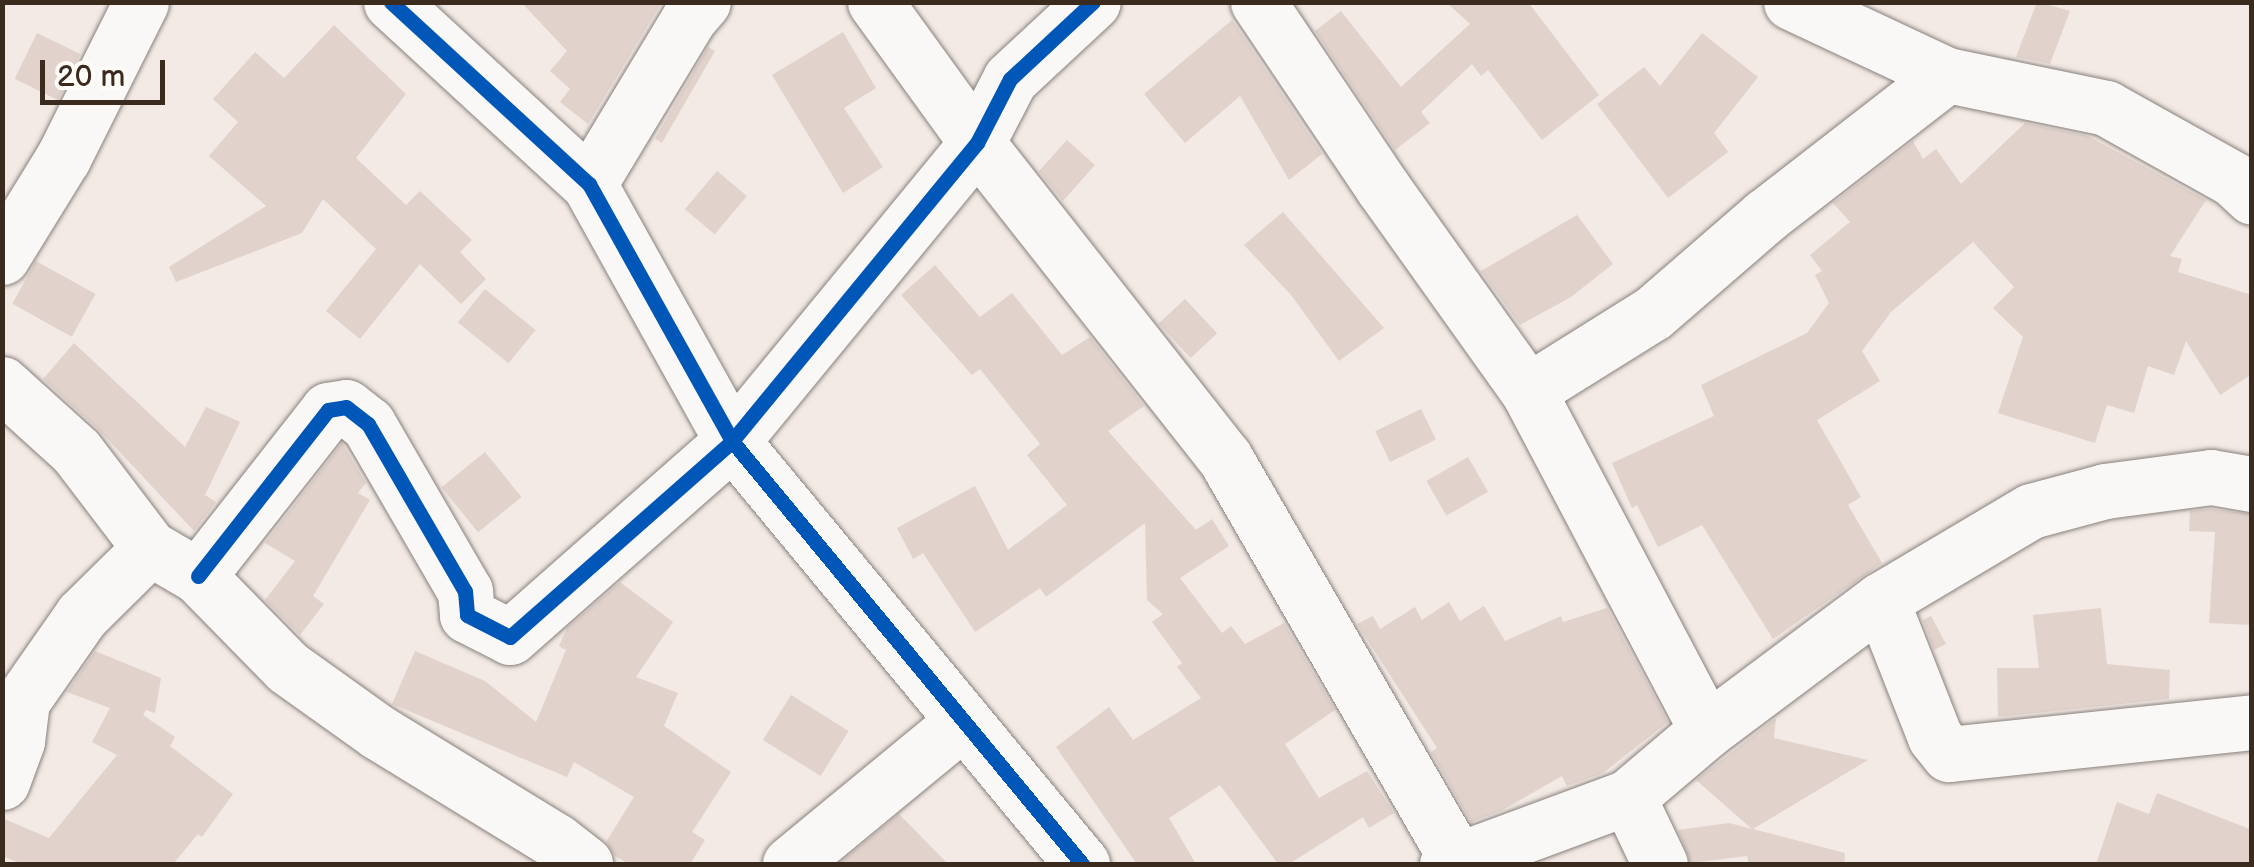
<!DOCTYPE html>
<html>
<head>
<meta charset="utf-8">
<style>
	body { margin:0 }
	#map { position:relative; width:2254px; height:867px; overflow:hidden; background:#f3e9e5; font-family:"Balsamiq Sans",sans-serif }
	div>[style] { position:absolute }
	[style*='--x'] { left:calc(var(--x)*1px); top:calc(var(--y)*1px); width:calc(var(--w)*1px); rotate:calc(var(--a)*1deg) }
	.building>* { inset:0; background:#e1d2cc; transform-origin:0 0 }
	.roads { filter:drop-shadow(0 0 2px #89817c) drop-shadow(0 0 2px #89817c) }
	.minor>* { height:55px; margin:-27.5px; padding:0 27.5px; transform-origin:27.5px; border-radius:27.5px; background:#faf8f6 }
	.cycleway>* { height:15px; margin:-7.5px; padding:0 7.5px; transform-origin:7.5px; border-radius:7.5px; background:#0057b8 }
	span { translate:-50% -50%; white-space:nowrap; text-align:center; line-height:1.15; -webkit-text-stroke:9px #fdfcf7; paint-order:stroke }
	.frame { position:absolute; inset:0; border:5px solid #3b2a1e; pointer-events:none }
	.scale { position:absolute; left:40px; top:60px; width:125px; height:45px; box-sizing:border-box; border:5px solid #3b2a1e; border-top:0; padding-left:12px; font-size:30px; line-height:35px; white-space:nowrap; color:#3b2a1e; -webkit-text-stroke:8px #fdfcf7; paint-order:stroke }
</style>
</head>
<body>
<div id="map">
	<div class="building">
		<div style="clip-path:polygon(521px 2px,662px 2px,588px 124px,560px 102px,570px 89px,550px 71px,567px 51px)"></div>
		<div style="clip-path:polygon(1446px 2px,1528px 2px,1599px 95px,1542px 140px,1488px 70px,1481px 76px,1472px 64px,1421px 112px,1430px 123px,1395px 150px,1315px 31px,1341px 11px,1401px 87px,1470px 24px)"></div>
		<div style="clip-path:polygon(2037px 2px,2070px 11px,2050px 64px,2016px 57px)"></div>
		<div style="clip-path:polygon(1232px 20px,1322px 154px,1289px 180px,1240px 96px,1185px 143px,1144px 94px)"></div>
		<div style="clip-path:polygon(334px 25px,406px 94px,356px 158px,406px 205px,420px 191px,472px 240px,460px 252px,486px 279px,461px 304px,420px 264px,360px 339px,326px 311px,376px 249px,323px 199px,302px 233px,176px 282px,169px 267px,266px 206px,209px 156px,238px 122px,213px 99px,255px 52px,284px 78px)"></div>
		<div style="clip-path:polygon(843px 32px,876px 88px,844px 108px,883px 167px,843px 193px,772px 75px)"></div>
		<div style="left:37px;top:33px;width:48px;height:51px;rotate:26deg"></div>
		<div style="clip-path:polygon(1702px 33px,1758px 77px,1714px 133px,1728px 152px,1668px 198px,1597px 104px,1644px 67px,1660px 86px)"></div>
		<div style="left:708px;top:47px;width:8px;height:106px;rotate:30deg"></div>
		<div style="clip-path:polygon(2025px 123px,2088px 136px,2206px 200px,2170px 256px,2182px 259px,2178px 272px,2252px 295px,2252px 374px,2220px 395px,2186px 341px,2174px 375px,2148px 366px,2134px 413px,2107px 405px,2095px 443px,1998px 413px,2023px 337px,1993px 308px,2014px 287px,1973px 242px,1891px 312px,1862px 351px,1880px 381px,1817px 420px,1861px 497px,1848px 505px,1882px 563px,1773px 639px,1702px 525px,1658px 547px,1637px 505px,1632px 508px,1612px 463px,1714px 416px,1701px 385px,1807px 333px,1829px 303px,1815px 275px,1822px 271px,1810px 255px,1850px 222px,1833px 203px,1913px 141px,1923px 159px,1936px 149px,1961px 184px)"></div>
		<div style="clip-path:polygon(1067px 140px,1095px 165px,1063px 201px,1039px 171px)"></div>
		<div style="left:717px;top:171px;width:39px;height:50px;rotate:40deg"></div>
		<div style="clip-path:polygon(1283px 212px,1384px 328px,1339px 361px,1291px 295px,1244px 245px)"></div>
		<div style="clip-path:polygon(1577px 215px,1613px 264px,1571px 297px,1520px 325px,1481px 271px)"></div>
		<div style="left:36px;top:261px;width:68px;height:49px;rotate:29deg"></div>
		<div style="clip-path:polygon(935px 265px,980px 317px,1012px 293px,1062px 355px,1090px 337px,1144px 406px,1108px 431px,1196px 530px,1212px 519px,1229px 546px,1180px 578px,1222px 633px,1231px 626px,1245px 644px,1284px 623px,1335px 710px,1285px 744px,1319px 798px,1367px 771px,1394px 813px,1369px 828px,1363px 817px,1289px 864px,1278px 864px,1220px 785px,1169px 818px,1196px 864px,1137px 864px,1056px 747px,1109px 707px,1133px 740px,1201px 698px,1177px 667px,1182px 663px,1152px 622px,1163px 614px,1147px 600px,1145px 523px,1046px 597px,1040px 588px,975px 632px,923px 553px,913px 559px,897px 528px,975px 486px,1008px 550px,1067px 505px,1027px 455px,1040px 444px,980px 369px,972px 375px,901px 295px)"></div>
		<div style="left:485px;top:289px;width:65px;height:43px;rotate:39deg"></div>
		<div style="left:1185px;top:299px;width:47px;height:36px;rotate:47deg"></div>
		<div style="clip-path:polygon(74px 343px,185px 447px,206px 407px,240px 422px,205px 495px,216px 502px,194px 531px,97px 428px,43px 379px)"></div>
		<div style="left:1421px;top:409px;width:34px;height:51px;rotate:64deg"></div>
		<div style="clip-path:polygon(342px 443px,366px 483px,358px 493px,370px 500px,313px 596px,324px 604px,300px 635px,265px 600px,295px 561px,265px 543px)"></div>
		<div style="left:485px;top:452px;width:58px;height:56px;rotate:51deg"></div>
		<div style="left:1468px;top:457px;width:40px;height:48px;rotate:60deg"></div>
		<div style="clip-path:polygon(2210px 509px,2252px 514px,2252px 625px,2209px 623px,2215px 532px,2189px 531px,2190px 511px)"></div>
		<div style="clip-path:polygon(620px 582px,673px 622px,636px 677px,678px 693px,664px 726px,731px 772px,692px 832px,705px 840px,690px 864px,629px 864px,615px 856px,606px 842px,634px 797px,574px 762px,567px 777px,392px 704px,415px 651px,485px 681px,536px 722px,566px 650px,559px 646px,567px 628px)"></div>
		<div style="clip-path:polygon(1449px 602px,1460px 621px,1484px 606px,1505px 641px,1561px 616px,1563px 622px,1607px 608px,1668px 722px,1603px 773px,1567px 786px,1562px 776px,1501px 811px,1471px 822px,1431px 752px,1437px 748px,1357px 624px,1373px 616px,1380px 629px,1415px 607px,1422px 620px)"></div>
		<div style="clip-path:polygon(2101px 608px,2107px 664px,2170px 670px,2169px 699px,1998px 717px,1997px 668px,2039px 668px,2033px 615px)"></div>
		<div style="clip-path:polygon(1931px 616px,1946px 644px,1934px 650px,1923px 620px)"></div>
		<div style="clip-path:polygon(95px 651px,161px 678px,155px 713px,146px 710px,143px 715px,175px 737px,170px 746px,233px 794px,202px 837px,198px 834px,173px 864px,22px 864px,2px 856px,2px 818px,49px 838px,117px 755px,92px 742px,110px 708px,67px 692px)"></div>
		<div style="left:791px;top:695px;width:68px;height:53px;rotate:32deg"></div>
		<div style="clip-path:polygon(1776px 718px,1774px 738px,1868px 760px,1753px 829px,1845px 853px,1844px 864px,1749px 864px,1747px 856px,1691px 863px,1678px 830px,1729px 823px,1752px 829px,1696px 780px)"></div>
		<div style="clip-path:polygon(2157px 793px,2252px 830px,2252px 864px,2096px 864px,2117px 802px,2149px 814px)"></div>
		<div style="clip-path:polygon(899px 814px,948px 864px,838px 864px)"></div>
	</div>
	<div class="roads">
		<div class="minor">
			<div style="--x:391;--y:2;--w:269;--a:42.6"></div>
			<div style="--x:589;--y:184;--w:294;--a:60.9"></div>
			<div style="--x:732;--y:441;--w:549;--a:50.39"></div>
			<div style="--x:875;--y:2;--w:174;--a:54.1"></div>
			<div style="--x:977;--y:143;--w:401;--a:51.8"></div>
			<div style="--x:1225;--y:458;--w:462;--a:60"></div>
			<div style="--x:1258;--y:2;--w:224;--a:56.1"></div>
			<div style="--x:1383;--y:188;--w:249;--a:54.5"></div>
			<div style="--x:1528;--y:391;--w:383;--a:62.2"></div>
			<div style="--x:1791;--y:2;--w:172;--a:25.1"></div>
			<div style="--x:1947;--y:75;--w:162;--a:11.7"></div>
			<div style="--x:2106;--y:108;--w:145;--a:29.2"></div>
			<div style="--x:2233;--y:179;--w:26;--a:43"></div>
			<div style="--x:589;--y:184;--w:194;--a:-58.9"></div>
			<div style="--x:689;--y:18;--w:21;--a:-49"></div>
			<div style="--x:2;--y:257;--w:116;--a:-58.4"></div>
			<div style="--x:63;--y:158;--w:174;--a:-63.4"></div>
			<div style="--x:2;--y:384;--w:100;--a:42.2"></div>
			<div style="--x:76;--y:451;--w:122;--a:52.7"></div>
			<div style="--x:150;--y:548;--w:56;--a:30.3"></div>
			<div style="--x:198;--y:576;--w:127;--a:45.6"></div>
			<div style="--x:287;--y:667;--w:112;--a:35.5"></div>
			<div style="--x:378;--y:732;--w:209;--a:31.5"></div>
			<div style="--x:556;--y:841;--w:37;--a:38"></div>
			<div style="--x:1528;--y:391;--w:147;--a:-32"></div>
			<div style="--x:1653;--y:313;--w:148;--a:-40.9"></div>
			<div style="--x:1765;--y:216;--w:230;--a:-37.8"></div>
			<div style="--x:198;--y:576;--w:211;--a:-51.9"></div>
			<div style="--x:328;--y:410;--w:18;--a:-9"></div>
			<div style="--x:346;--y:407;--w:28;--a:38"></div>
			<div style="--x:368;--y:424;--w:193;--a:59.9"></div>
			<div style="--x:465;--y:591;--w:24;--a:85"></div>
			<div style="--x:467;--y:615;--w:48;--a:27.1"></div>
			<div style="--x:510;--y:637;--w:296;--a:-41.4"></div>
			<div style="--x:732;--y:441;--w:386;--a:-50.6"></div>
			<div style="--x:977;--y:143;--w:72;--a:-62.7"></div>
			<div style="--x:1010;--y:79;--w:113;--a:-42.9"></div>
			<div style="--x:1881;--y:600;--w:147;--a:68.5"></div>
			<div style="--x:1935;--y:737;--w:22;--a:51"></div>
			<div style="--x:1949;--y:754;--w:305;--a:-6"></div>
			<div style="--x:2;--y:782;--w:44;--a:-69.9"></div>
			<div style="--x:17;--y:741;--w:40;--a:-82.9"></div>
			<div style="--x:22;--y:701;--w:105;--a:-55.1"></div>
			<div style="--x:82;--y:615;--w:95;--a:-44.6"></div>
			<div style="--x:1628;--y:797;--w:74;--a:64.5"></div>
			<div style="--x:790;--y:864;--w:223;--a:-39.5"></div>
			<div style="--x:1447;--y:864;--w:193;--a:-20.3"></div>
			<div style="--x:1628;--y:797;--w:104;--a:-40.3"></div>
			<div style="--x:1707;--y:730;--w:217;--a:-36.8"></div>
			<div style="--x:1881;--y:600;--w:174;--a:-30.7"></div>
			<div style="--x:2031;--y:511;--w:77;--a:-15.1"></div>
			<div style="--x:2105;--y:491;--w:107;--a:-7.5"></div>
			<div style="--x:2211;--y:477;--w:42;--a:9.7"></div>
		</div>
	</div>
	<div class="cycleway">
		<div style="--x:391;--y:2;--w:269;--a:42.6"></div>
		<div style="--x:589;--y:184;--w:294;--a:60.9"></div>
		<div style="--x:732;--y:441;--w:549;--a:50.39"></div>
		<div style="--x:198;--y:576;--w:211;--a:-51.9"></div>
		<div style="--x:328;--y:410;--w:18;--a:-9"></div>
		<div style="--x:346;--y:407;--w:28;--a:38"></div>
		<div style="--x:368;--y:424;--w:193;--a:59.9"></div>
		<div style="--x:465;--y:591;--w:24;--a:85"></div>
		<div style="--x:467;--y:615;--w:48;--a:27.1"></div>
		<div style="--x:510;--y:637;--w:296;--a:-41.4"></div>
		<div style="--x:732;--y:441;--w:386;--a:-50.6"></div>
		<div style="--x:977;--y:143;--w:72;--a:-62.7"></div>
		<div style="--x:1010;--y:79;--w:113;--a:-42.9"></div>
	</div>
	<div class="frame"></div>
	<div class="scale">20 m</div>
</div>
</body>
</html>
